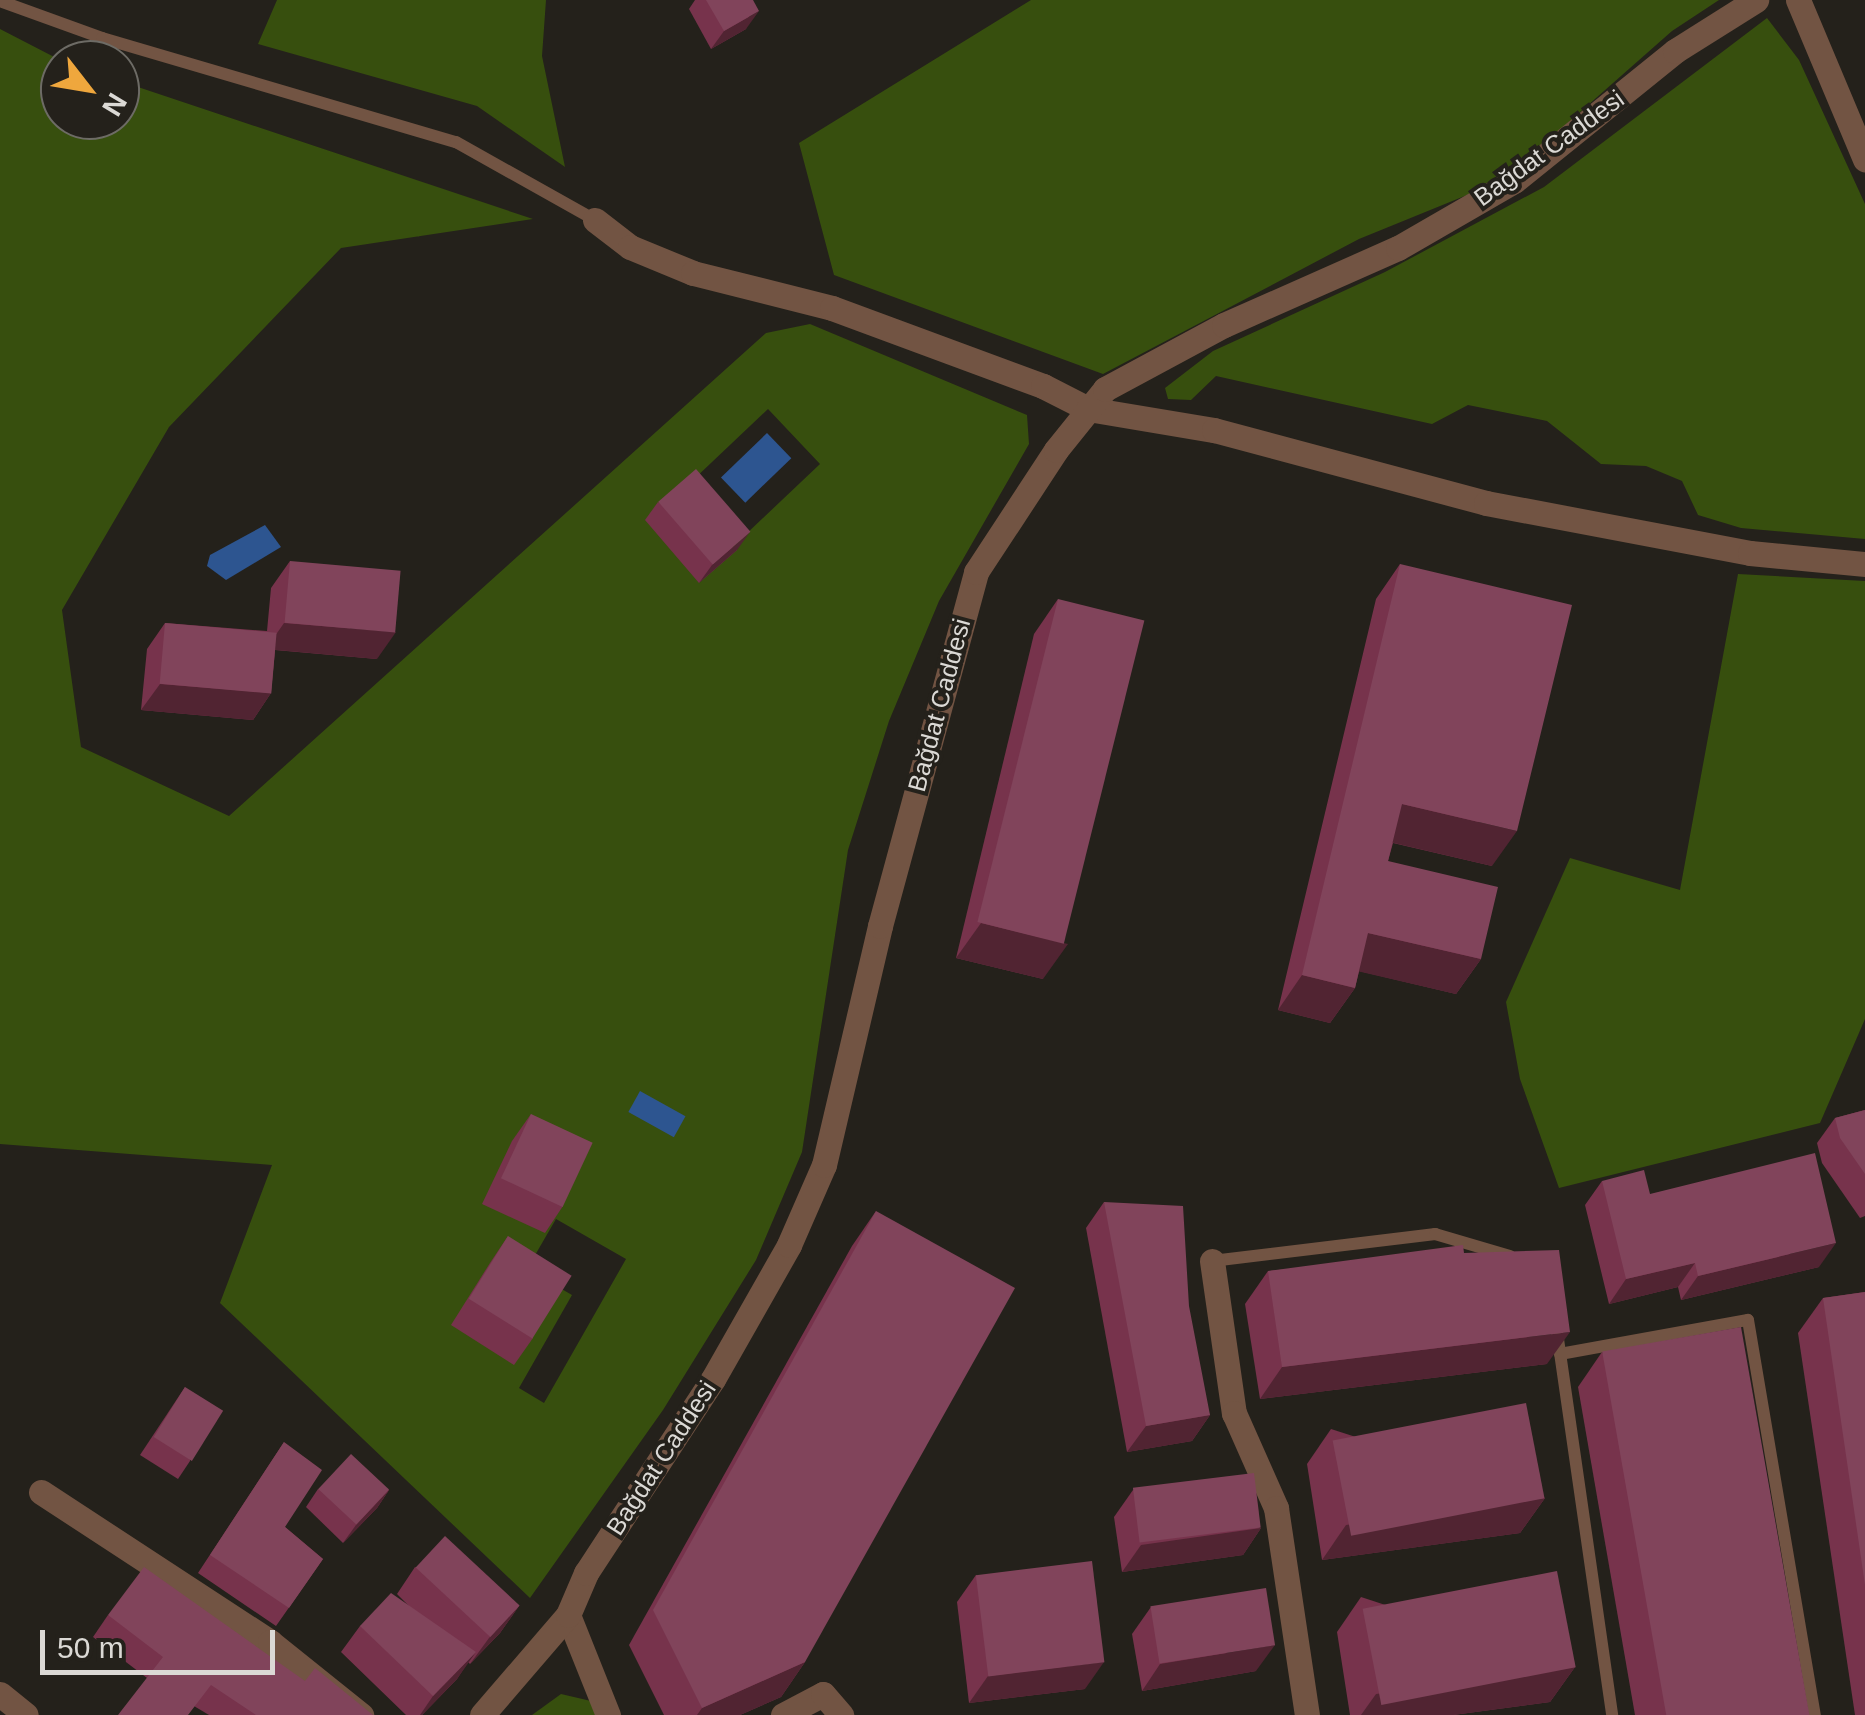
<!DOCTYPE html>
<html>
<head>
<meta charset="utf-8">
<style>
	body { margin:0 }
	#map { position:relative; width:1865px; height:1715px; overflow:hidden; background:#24211b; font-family:Arial,sans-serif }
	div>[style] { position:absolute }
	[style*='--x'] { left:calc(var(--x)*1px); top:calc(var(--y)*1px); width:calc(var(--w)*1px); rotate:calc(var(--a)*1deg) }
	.green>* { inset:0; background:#374f0e }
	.water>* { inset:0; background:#2d5590; transform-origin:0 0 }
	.service>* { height:12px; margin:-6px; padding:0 6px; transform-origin:6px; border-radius:6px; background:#725443 }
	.minor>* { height:25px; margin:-12.5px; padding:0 12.5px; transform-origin:12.5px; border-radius:12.5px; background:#725443 }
	.tertiary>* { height:25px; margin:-12.5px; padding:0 12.5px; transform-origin:12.5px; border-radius:12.5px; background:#725443 }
	.wall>* { inset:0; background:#77334c }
	.shaded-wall>* { inset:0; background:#512432 }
	.building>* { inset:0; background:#81445b; transform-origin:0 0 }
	span { translate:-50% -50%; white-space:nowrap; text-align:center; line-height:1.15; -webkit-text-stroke:8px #24211b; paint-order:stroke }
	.street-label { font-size:25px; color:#dbd9d5 }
	.north { position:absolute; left:40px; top:40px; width:100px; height:100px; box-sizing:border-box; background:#24211b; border:2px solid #6d6b65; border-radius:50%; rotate:121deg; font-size:28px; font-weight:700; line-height:40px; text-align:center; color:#dbd9d5 }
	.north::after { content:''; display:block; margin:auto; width:35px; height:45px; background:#efa73d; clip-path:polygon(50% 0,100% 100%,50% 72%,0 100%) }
	.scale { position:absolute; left:40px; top:1630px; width:235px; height:45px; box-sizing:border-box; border:5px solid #dbd9d5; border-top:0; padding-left:12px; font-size:30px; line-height:35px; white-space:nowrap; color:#dbd9d5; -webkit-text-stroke:8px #24211b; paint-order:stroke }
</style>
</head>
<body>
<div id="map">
	<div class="green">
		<div style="clip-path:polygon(277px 0,546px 0,542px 56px,565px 167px,477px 106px,258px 44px)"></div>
		<div style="clip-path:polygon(1031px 0,1719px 0,1672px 31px,1545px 143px,1472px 193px,1359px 239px,1103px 374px,834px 275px,799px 143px)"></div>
		<div style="clip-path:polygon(1767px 18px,1799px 60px,1865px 204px,1865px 539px,1741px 528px,1698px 515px,1682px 481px,1646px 466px,1601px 464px,1547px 421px,1468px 405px,1432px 424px,1216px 376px,1191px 400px,1168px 399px,1165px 388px,1213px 351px,1385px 272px,1544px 187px)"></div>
		<div style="clip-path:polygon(evenodd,0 29px,60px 60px,60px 120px,120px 120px,120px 81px,533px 219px,341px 248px,169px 427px,62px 610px,81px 747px,229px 816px,766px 333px,810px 324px,1027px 415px,1029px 444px,939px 601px,889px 721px,848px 850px,802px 1152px,756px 1260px,663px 1410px,530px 1598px,220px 1303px,272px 1165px,0 1144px,0 29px,768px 409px,820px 464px,744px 536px,692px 481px,768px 409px,0 29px,556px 1219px,626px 1259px,544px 1403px,519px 1388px,572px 1295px,527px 1269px,556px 1219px)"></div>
		<div style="clip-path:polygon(1738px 574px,1865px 581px,1865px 1019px,1820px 1123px,1559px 1188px,1520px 1079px,1506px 1002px,1570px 858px,1680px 890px)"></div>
		<div style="clip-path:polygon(561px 1694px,591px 1701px,597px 1715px,532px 1715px)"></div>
	</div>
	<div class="water">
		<div style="left:767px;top:433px;width:35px;height:64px;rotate:46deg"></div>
		<div style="clip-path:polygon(265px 525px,281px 547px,226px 580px,207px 566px,210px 555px)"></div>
		<div style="left:640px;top:1091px;width:52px;height:24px;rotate:29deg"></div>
	</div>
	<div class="service">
		<div style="--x:0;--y:1;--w:109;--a:19.9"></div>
		<div style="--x:102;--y:38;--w:369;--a:16.4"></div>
		<div style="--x:456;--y:142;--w:159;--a:29.3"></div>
		<div style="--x:1212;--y:1261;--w:225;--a:-6.9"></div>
		<div style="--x:1435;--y:1234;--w:78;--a:16.3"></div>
		<div style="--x:1557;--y:1332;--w:387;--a:81.8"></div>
		<div style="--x:1560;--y:1354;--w:191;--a:-10.3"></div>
		<div style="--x:1748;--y:1320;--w:401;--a:80.4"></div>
	</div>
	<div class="minor">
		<div style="--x:1798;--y:0;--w:173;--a:67.2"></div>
		<div style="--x:595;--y:220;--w:44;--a:37.6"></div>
		<div style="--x:630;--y:247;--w:68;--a:22.4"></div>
		<div style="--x:693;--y:273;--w:143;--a:14.1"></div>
		<div style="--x:832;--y:308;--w:225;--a:20.3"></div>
		<div style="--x:1043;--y:386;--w:51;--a:27.1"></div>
		<div style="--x:1088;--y:409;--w:128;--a:9.5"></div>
		<div style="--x:1214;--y:430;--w:282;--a:15"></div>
		<div style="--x:1486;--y:503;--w:269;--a:10.7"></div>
		<div style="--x:1750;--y:553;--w:116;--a:5.5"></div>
		<div style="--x:1212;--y:1261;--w:154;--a:81.8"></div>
		<div style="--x:1234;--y:1413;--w:104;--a:66.1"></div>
		<div style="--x:1276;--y:1508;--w:209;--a:81.5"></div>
		<div style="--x:41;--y:1492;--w:274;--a:33.2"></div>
		<div style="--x:270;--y:1642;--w:117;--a:38.7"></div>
		<div style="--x:568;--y:1615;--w:108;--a:68.2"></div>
		<div style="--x:0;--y:1694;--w:33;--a:39"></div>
		<div style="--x:783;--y:1715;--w:45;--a:-27.7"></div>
		<div style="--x:823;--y:1694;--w:28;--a:49"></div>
	</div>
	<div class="tertiary">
		<div style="--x:482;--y:1715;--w:132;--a:-49.3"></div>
		<div style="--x:568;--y:1615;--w:46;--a:-66.8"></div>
		<div style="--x:586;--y:1573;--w:232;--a:-56.8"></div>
		<div style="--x:713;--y:1379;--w:154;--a:-60.4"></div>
		<div style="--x:789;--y:1245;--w:87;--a:-66.4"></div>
		<div style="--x:824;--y:1165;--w:245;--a:-76.8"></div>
		<div style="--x:880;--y:926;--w:367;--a:-74.8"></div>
		<div style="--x:976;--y:572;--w:146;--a:-56.7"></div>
		<div style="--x:1056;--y:450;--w:78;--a:-51.2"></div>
		<div style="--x:1105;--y:389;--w:135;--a:-28.3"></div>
		<div style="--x:1224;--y:325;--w:190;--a:-23.9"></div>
		<div style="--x:1398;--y:248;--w:134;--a:-30"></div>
		<div style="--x:1514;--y:181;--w:207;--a:-38.9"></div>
		<div style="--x:1675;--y:51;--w:96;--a:-32.2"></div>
	</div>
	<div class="wall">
		<div style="clip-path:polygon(695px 0,753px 0,746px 29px,711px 49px,689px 9px)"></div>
		<div style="clip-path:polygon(658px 502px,737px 550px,699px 583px,645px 520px)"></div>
		<div style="clip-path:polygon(290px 561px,377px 659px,275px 650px,271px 693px,253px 720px,141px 710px,147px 649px,165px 623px,267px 631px,271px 588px)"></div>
		<div style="clip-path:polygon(1400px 564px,1492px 866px,1393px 843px,1388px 861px,1481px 959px,1456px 994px,1359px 971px,1355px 988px,1330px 1023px,1278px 1010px,1376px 599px)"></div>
		<div style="clip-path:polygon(1058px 599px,1043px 979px,956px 958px,1034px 634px)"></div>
		<div style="clip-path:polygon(1865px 1110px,1865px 1216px,1860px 1218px,1822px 1163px,1817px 1143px,1835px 1118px)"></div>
		<div style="clip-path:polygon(531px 1114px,563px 1206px,545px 1233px,482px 1204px,512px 1141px)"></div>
		<div style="clip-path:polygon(1602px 1181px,1650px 1194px,1819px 1267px,1681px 1300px,1678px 1287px,1609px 1304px,1585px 1205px)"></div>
		<div style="clip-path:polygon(1104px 1202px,1210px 1415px,1192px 1441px,1127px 1452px,1086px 1228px)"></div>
		<div style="clip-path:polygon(876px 1211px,805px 1662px,781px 1697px,740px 1715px,664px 1715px,629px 1645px,852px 1246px)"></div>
		<div style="clip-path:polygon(508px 1236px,533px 1338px,514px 1365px,451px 1325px,490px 1263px)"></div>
		<div style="clip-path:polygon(1464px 1253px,1547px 1364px,1260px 1399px,1245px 1304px,1268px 1271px)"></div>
		<div style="clip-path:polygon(1865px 1292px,1865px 1715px,1855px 1715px,1798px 1333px,1823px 1298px)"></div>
		<div style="clip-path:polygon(1602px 1352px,1808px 1715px,1635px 1715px,1578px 1387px)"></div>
		<div style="clip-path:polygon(185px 1387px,190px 1461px,178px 1479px,140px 1455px)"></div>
		<div style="clip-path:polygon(1331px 1429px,1545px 1498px,1520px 1533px,1322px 1560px,1307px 1464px)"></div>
		<div style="clip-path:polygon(284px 1442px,285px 1527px,323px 1559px,276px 1626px,198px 1573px)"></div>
		<div style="clip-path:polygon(318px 1489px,389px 1490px,377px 1508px,343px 1543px,306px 1507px)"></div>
		<div style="clip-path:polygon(1133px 1490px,1261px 1528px,1243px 1555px,1122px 1572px,1114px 1517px)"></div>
		<div style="clip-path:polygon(415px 1567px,519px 1606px,500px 1633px,470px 1664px,468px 1662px,457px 1679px,422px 1715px,406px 1715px,341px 1652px,360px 1626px,409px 1606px,397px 1594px)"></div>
		<div style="clip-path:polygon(976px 1575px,1085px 1689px,969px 1703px,957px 1602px)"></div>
		<div style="clip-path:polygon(1361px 1597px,1575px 1667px,1550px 1702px,1453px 1715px,1350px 1715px,1337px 1632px)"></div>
		<div style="clip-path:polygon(1151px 1607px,1256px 1671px,1142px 1691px,1132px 1634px)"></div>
		<div style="clip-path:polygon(108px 1615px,305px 1681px,373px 1715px,209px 1715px,147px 1678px,93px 1637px)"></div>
	</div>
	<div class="shaded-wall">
		<div style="clip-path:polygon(759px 11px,746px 29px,711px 49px,724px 31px)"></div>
		<div style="clip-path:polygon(750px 532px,737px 550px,699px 583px,712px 565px)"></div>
		<div style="clip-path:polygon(284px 623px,396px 632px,377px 659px,266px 649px)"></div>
		<div style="clip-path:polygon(160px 684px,271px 693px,253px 720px,141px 710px)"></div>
		<div style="clip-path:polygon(1402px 804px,1517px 831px,1492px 866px,1377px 839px)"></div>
		<div style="clip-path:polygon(981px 923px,1068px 944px,1043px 979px,956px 958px)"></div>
		<div style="clip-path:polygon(1368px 933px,1481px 959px,1456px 994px,1344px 968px)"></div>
		<div style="clip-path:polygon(1302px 975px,1355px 988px,1330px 1023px,1278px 1010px)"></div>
		<div style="clip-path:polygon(1836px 1243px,1819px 1267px,1681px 1300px,1698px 1276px)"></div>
		<div style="clip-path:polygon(1695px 1263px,1678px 1287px,1609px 1304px,1626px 1279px)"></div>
		<div style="clip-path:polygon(1570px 1332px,1547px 1364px,1260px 1399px,1282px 1367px)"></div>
		<div style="clip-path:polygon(1210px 1415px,1192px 1441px,1127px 1452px,1146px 1426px)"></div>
		<div style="clip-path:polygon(389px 1490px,377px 1508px,343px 1543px,356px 1525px)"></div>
		<div style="clip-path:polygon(1545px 1498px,1520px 1533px,1322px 1560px,1346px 1525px)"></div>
		<div style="clip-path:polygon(1261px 1528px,1243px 1555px,1122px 1572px,1141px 1545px)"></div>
		<div style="clip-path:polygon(519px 1606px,500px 1633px,470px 1664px,489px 1638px)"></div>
		<div style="clip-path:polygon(1275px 1645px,1256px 1671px,1142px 1691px,1160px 1664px)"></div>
		<div style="clip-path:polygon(476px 1652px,457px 1679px,422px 1715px,420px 1715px,433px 1696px)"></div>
		<div style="clip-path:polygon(805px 1662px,781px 1697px,740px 1715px,697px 1715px,702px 1708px)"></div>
		<div style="clip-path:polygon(1104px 1662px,1085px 1689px,969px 1703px,988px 1676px)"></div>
		<div style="clip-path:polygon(1575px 1667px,1550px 1702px,1453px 1715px,1361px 1715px,1376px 1694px)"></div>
	</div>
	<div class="building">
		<div style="clip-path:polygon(706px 0,753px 0,759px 11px,724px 31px)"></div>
		<div style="left:696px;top:469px;width:83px;height:50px;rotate:49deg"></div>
		<div style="left:290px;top:561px;width:111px;height:62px;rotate:5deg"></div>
		<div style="clip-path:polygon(1400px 564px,1572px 605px,1517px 831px,1402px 804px,1388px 861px,1498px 887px,1481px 959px,1368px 933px,1355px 988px,1302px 975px)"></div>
		<div style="left:1058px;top:599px;width:89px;height:333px;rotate:14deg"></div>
		<div style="left:165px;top:623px;width:112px;height:61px;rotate:5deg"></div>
		<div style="clip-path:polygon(1865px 1110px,1865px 1174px,1840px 1138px,1835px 1118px)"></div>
		<div style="left:531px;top:1114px;width:68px;height:71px;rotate:25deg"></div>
		<div style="clip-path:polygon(1815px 1153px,1836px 1243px,1698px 1276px,1695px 1263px,1626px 1279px,1602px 1181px,1644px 1170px,1650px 1194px)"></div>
		<div style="clip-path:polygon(1104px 1202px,1183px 1206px,1189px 1306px,1210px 1415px,1146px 1426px)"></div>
		<div style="clip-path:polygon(876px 1211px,1015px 1288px,805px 1662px,702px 1708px,653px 1610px)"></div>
		<div style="left:508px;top:1236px;width:75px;height:74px;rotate:32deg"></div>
		<div style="clip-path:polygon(1463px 1245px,1464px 1253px,1559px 1250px,1570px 1332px,1282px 1367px,1268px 1271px)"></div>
		<div style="clip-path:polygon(1865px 1292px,1865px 1585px,1823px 1298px)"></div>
		<div style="left:1741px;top:1327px;width:394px;height:141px;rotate:80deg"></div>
		<div style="left:185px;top:1387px;width:45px;height:59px;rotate:32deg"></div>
		<div style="left:1526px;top:1403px;width:97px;height:197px;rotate:79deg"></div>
		<div style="clip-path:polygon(284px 1442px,322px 1470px,285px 1527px,323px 1559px,289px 1608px,210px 1555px)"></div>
		<div style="left:351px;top:1454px;width:52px;height:48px;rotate:43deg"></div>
		<div style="left:1254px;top:1473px;width:55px;height:122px;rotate:83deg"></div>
		<div style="left:445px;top:1536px;width:102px;height:43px;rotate:43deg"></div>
		<div style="left:1092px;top:1561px;width:102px;height:117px;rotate:83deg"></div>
		<div style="clip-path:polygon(144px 1567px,305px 1681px,315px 1668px,373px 1715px,256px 1715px,211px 1685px,188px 1715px,118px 1715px,163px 1657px,108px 1615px)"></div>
		<div style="left:1557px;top:1571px;width:98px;height:198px;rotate:79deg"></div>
		<div style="left:1266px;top:1588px;width:58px;height:117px;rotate:81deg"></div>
		<div style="clip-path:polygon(391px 1593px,476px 1652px,433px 1696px,360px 1626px)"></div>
	</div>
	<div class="street-label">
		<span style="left:1549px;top:148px;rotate:-36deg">Bağdat Caddesi</span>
		<span style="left:939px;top:705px;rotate:-75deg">Bağdat Caddesi</span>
		<span style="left:661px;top:1458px;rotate:-57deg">Bağdat Caddesi</span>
	</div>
	<div class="north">N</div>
	<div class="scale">50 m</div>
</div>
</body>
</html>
